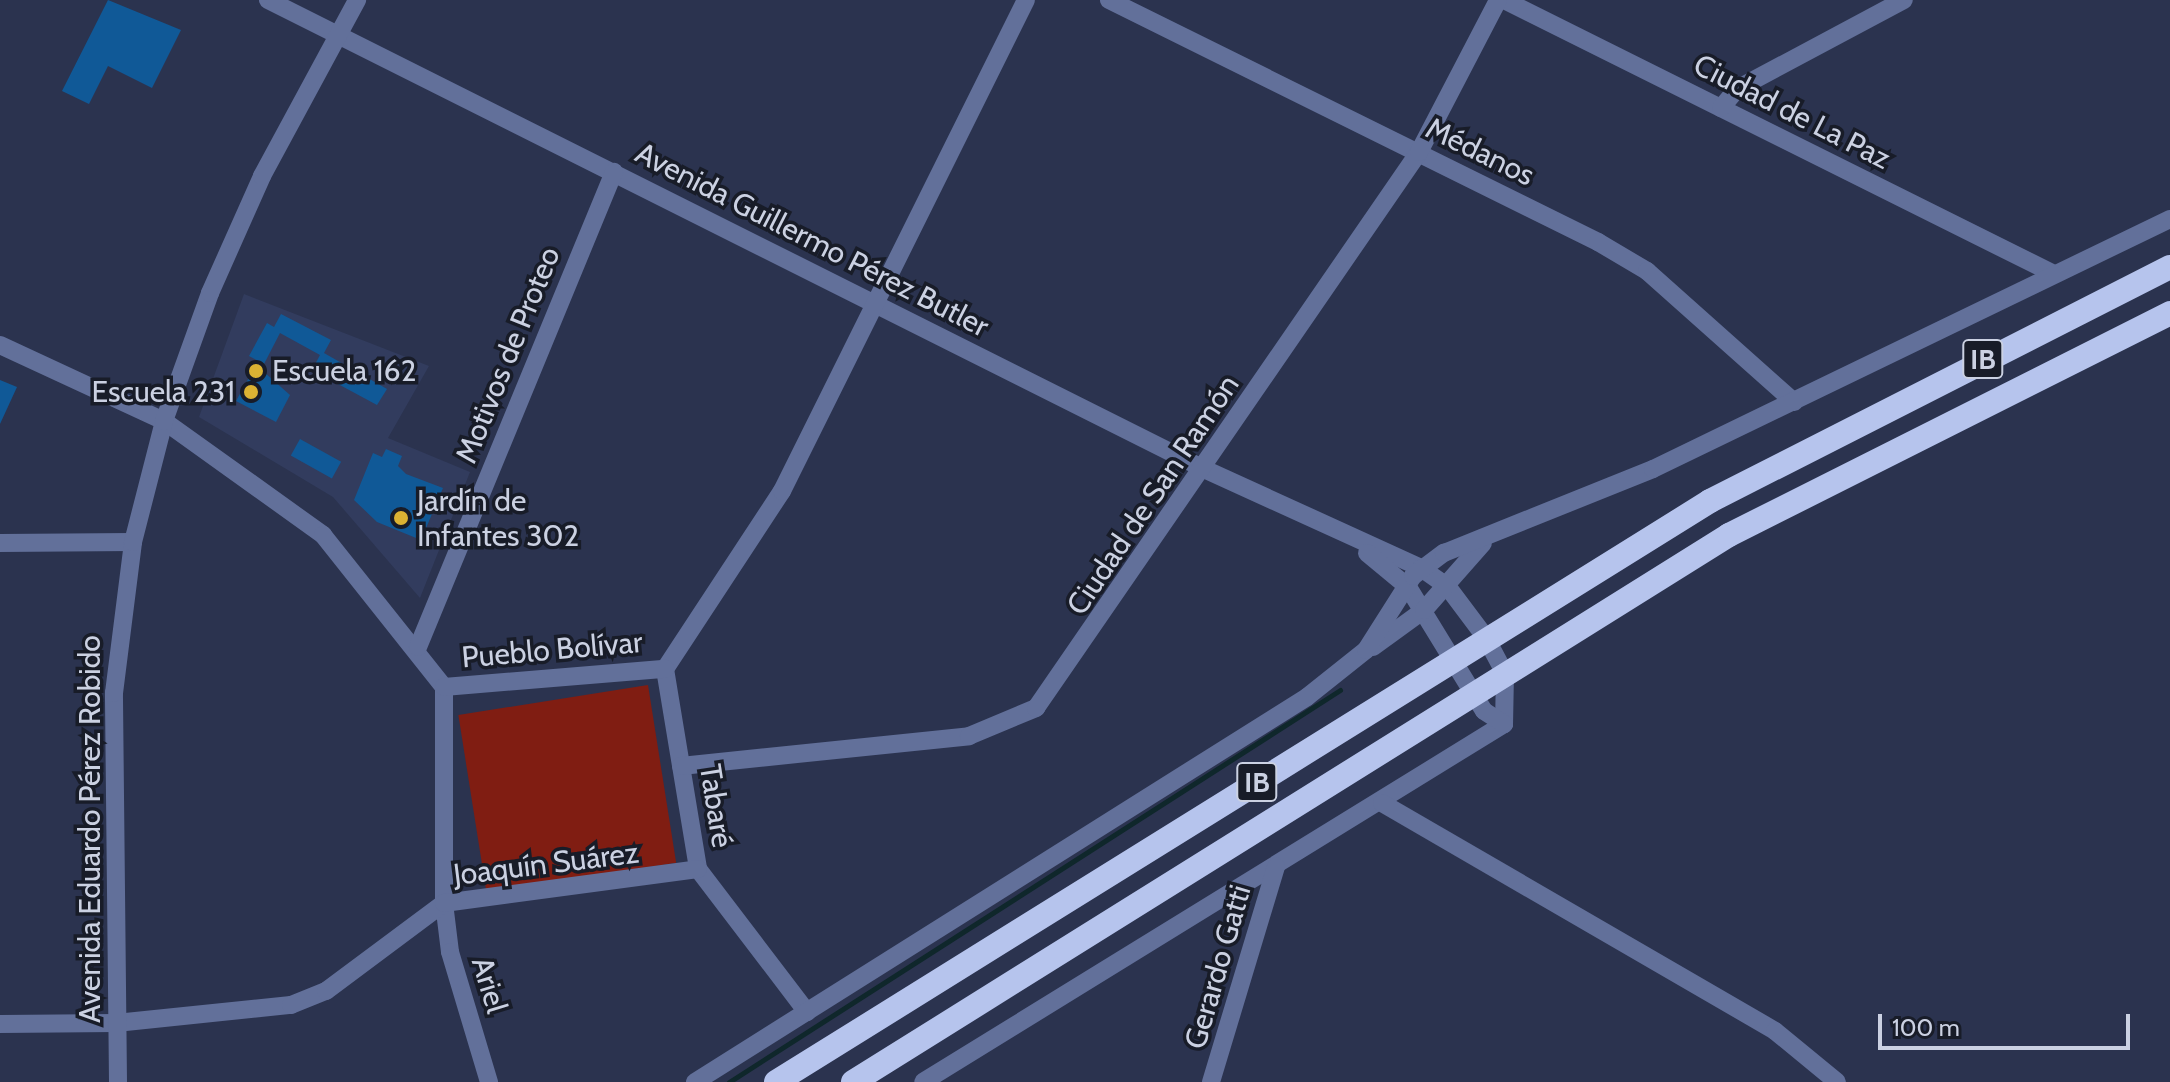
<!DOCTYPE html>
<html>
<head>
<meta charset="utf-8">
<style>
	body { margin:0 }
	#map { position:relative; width:2170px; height:1082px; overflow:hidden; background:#2b334f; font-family:Cabin,sans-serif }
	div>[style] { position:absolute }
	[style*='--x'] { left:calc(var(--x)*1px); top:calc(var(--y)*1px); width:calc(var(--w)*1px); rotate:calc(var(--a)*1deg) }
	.built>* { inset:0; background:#323c5e }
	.green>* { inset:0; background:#801d12; transform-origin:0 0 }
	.stream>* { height:5px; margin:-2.5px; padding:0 2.5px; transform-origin:2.5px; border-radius:2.5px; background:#0f272b }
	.building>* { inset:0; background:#105997; transform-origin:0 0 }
	.minor>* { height:18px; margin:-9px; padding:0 9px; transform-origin:9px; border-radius:9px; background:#62709a }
	.highway>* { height:24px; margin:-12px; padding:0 12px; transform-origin:12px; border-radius:12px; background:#b6c4ed }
	.dots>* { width:22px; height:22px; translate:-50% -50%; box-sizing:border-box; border:4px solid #181c28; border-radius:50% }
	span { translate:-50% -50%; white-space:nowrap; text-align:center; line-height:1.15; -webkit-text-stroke:7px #181c28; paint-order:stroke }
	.shield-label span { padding:2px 6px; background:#181c28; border:2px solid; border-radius:6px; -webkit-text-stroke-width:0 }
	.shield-label { font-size:28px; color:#cbd1e2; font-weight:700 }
	.street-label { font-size:30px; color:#cbd1e2 }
	.poi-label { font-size:30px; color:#cbd1e2 }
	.left { translate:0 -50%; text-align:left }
	.right { translate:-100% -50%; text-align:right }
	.scale { position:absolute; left:1878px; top:1014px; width:252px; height:36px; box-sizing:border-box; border:4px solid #cbd1e2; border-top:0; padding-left:10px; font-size:24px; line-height:28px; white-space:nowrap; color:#cbd1e2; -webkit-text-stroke:6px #181c28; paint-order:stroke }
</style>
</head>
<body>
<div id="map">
	<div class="built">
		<div style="clip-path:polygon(244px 294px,429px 366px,388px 438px,470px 472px,420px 598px,333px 497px,199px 417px)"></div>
	</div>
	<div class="green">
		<div style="left:648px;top:685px;width:180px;height:192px;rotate:81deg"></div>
	</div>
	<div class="stream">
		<div style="--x:729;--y:1082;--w:726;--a:-32.68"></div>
	</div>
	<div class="building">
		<div style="clip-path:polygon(108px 0,181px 30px,152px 88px,108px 66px,89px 104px,62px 91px)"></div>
		<div style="clip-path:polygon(281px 314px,331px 340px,324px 353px,387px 389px,377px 405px,312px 370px,320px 355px,280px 333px,264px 364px,249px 356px,267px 323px,274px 327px)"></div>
		<div style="clip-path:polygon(256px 365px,290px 395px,276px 422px,236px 401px)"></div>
		<div style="clip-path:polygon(0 380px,17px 387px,0 424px)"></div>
		<div style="left:300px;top:439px;width:47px;height:19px;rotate:29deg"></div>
		<div style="clip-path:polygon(386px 449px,402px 456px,398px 466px,406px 474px,443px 488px,421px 540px,377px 522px,354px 500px,373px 453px,382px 457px)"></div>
	</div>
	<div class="minor">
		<div style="--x:268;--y:0;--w:1047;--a:26.61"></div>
		<div style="--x:1204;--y:469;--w:239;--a:24.5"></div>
		<div style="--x:1421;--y:568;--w:32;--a:35"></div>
		<div style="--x:1447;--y:586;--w:65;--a:53.1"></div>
		<div style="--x:1486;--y:638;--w:40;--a:62"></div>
		<div style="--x:1505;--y:673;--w:51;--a:91.1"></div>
		<div style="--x:1504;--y:724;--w:682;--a:148.36"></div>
		<div style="--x:1109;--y:0;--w:546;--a:26.33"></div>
		<div style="--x:1598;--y:242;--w:57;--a:30.6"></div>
		<div style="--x:1647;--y:271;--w:197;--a:41.7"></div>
		<div style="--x:1504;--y:0;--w:614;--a:26.48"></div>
		<div style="--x:1721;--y:108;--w:25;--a:-50"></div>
		<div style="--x:1737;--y:89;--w:189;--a:-28.1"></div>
		<div style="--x:0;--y:345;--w:181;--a:24.9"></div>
		<div style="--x:164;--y:421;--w:196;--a:35.6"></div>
		<div style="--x:323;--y:535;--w:194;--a:51.5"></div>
		<div style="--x:0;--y:543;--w:133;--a:-0.4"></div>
		<div style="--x:1367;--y:553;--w:53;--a:39.7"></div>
		<div style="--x:1408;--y:587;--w:145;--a:58.5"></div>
		<div style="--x:1484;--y:711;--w:24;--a:33"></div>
		<div style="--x:418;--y:647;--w:514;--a:-67.58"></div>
		<div style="--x:1373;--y:647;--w:63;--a:-36"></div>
		<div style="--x:1424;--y:610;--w:89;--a:-48.6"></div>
		<div style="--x:665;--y:669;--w:213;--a:-56.7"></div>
		<div style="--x:782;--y:491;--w:548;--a:-63.58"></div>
		<div style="--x:665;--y:669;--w:203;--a:80.6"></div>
		<div style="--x:698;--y:869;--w:180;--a:52.7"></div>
		<div style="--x:444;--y:687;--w:216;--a:90"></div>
		<div style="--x:444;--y:903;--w:49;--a:83"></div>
		<div style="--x:450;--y:952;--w:136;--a:73.3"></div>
		<div style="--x:444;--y:687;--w:222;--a:-4.7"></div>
		<div style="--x:681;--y:766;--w:290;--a:-5.9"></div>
		<div style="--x:969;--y:736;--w:73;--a:-22.7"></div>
		<div style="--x:1036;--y:708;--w:675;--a:-55.44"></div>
		<div style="--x:1419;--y:152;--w:171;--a:-62.5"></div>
		<div style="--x:1382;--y:803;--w:454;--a:30.1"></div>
		<div style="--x:1775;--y:1031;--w:80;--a:39.4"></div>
		<div style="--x:0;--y:1024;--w:116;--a:-0.5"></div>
		<div style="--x:116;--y:1023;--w:176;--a:-5.9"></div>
		<div style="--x:291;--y:1005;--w:38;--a:-22"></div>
		<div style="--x:326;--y:991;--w:147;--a:-36.7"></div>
		<div style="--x:444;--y:903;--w:256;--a:-7.6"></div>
		<div style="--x:118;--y:1082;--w:389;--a:-90.6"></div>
		<div style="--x:114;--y:693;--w:152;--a:-82.8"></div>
		<div style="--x:133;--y:542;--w:125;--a:-75.6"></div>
		<div style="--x:164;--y:421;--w:136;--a:-70.2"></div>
		<div style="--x:210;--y:293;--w:128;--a:-66"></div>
		<div style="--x:262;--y:176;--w:200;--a:-61.6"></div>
		<div style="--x:695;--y:1082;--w:723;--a:-32.17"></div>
		<div style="--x:1307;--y:697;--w:75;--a:-38.5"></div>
		<div style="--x:1366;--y:650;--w:88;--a:-57.6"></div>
		<div style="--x:1413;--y:576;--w:39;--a:-37"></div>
		<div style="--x:1444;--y:553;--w:225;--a:-21.9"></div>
		<div style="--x:1653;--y:469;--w:574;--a:-25.81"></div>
		<div style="--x:1211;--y:1082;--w:225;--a:-73.2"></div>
	</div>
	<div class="highway">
		<div style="--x:776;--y:1082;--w:1100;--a:-31.88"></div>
		<div style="--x:1710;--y:501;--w:516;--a:-26.96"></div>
		<div style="--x:853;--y:1082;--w:1033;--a:-31.98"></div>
		<div style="--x:1729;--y:535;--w:494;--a:-26.7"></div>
	</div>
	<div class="dots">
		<div style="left:256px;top:371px;background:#dbb233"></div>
		<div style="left:251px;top:392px;background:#dbb233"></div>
		<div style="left:401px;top:518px;background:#dbb233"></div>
	</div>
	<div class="shield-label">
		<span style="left:1983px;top:359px">IB</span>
		<span style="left:1257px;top:782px">IB</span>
	</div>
	<div class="street-label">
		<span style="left:1792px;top:112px;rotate:27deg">Ciudad de La Paz</span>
		<span style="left:1480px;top:152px;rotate:26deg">Médanos</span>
		<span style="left:812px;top:240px;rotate:27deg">Avenida Guillermo Pérez Butler</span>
		<span style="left:508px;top:355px;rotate:-68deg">Motivos de Proteo</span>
		<span style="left:1153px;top:495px;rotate:-56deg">Ciudad de San Ramón</span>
		<span style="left:552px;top:650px;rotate:-5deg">Pueblo Bolívar</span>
		<span style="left:716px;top:806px;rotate:81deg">Tabaré</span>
		<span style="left:90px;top:829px;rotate:-90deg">Avenida Eduardo Pérez Robido</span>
		<span style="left:546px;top:864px;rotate:-7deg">Joaquín Suárez</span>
		<span style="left:1218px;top:967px;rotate:-74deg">Gerardo Gatti</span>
		<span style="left:489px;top:985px;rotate:73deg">Ariel</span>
	</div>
	<div class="poi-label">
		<span class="left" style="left:272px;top:371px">Escuela 162</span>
		<span class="right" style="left:235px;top:392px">Escuela 231</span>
		<span class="left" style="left:417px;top:518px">Jardín de<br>Infantes 302</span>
	</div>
	<div class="scale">100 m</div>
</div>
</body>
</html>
